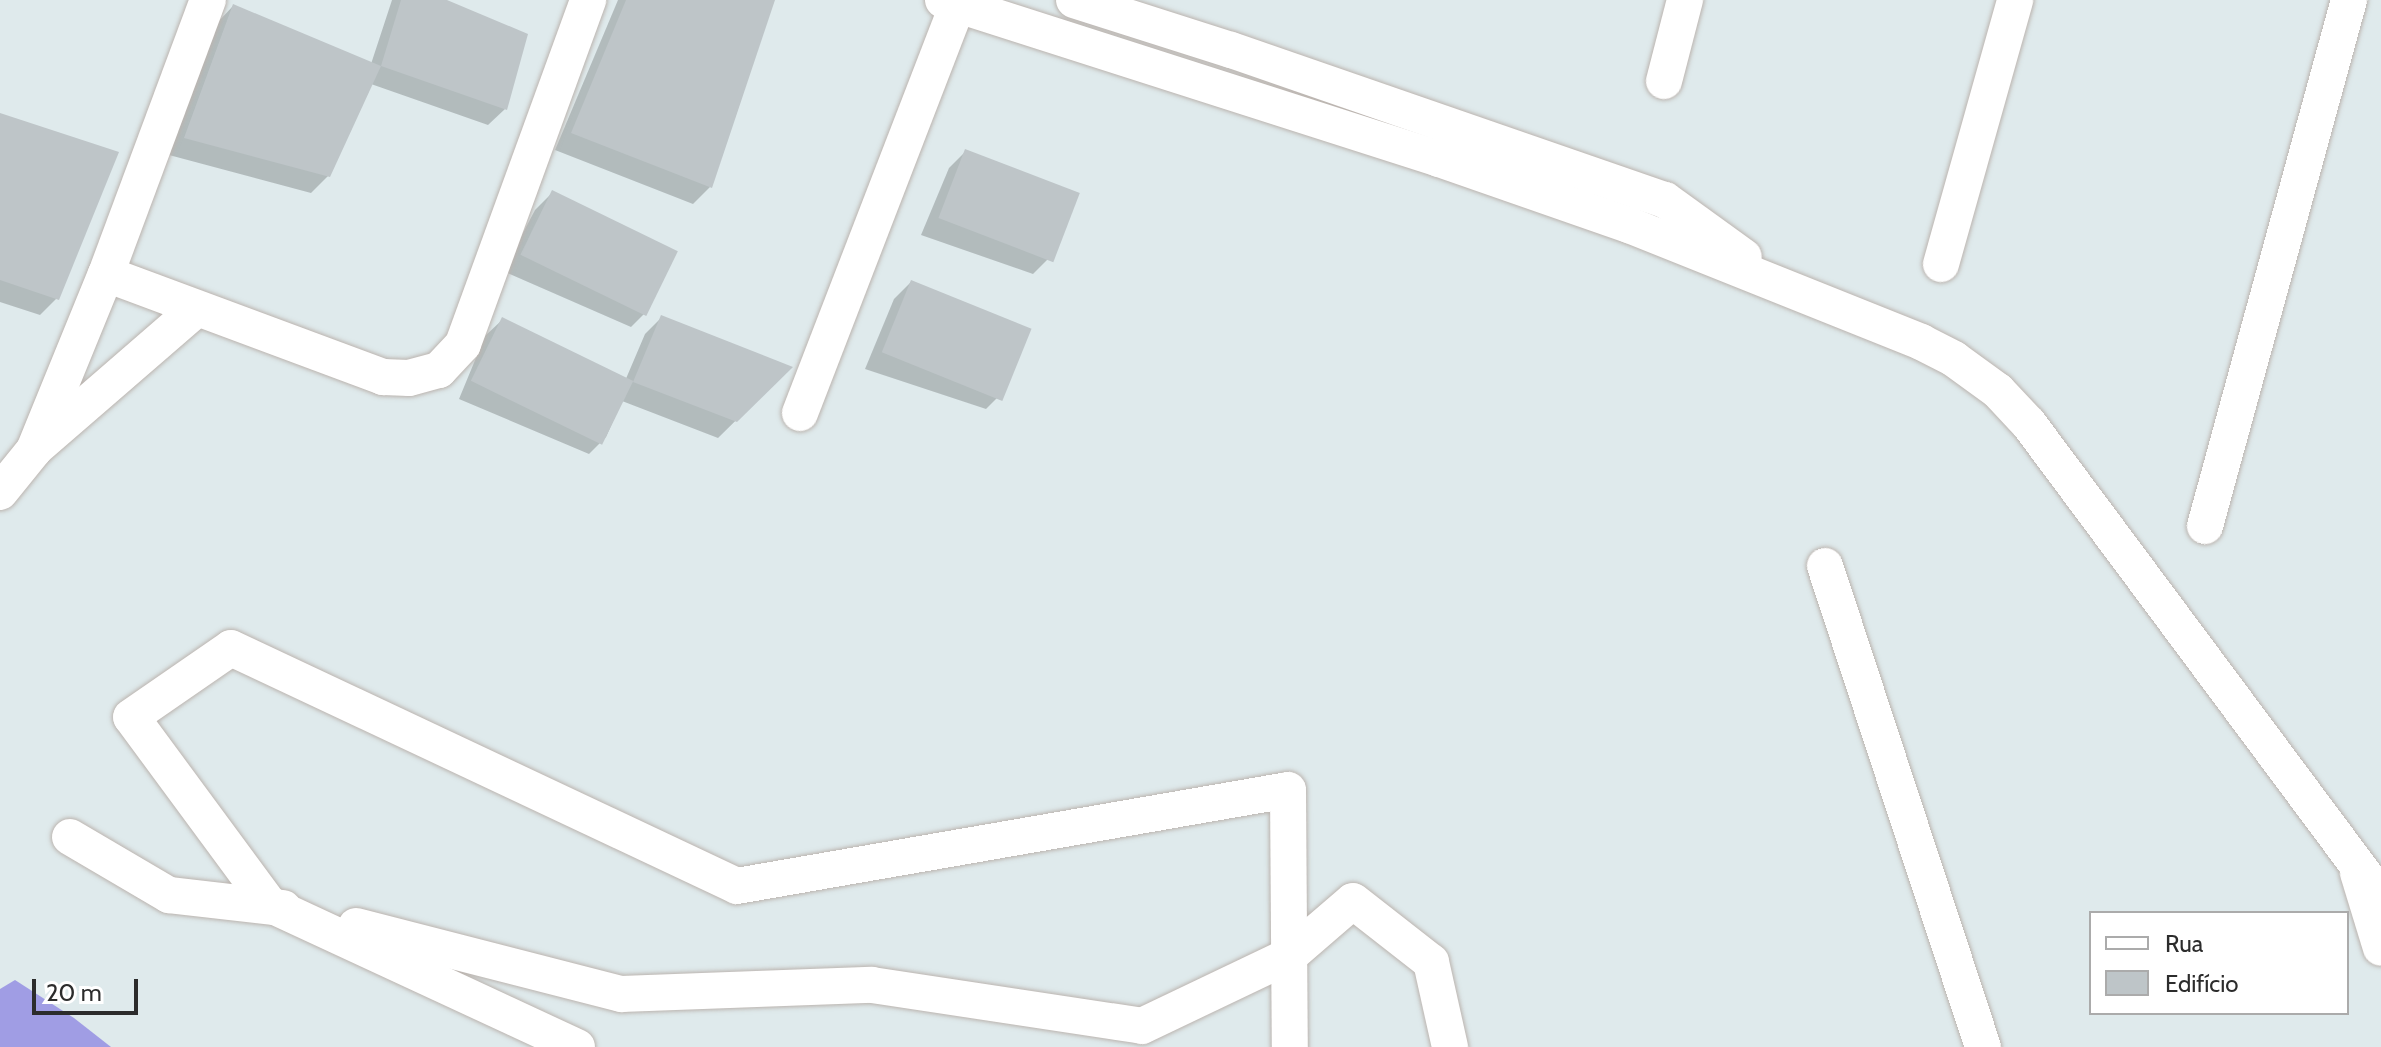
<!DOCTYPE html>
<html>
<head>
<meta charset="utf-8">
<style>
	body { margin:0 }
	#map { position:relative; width:2381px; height:1047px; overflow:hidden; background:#dfeaec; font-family:Cabin,sans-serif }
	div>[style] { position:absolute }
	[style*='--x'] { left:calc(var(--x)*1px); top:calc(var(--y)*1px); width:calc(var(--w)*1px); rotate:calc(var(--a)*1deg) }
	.pitch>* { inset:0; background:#a09de4 }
	.shadow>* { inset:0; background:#0003 }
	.building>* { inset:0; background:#bec5c8; transform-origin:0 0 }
	.roads { filter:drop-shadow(0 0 2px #bbb4af) drop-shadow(0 0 2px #bbb4af) }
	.minor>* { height:36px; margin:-18px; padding:0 18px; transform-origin:18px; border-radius:18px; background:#fff }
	span { translate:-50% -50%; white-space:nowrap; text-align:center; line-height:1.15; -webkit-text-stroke:7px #fff; paint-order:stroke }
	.legend { position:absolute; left:2089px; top:911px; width:260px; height:104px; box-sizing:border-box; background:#fff; border:2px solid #ababab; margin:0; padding:10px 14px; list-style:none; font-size:24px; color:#2c2c2c }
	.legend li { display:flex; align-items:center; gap:16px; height:40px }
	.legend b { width:40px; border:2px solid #ababab }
	.scale { position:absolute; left:32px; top:979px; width:106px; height:36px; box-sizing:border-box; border:4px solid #2c2c2c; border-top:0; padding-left:10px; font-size:24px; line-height:28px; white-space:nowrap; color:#2c2c2c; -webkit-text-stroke:6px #fff; paint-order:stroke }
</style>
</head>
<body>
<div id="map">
	<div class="pitch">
		<div style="clip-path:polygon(15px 980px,74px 1018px,111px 1047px,0 1047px,0 989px)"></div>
	</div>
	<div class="shadow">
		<div style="clip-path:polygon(392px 0,442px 0,505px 109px,488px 125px,371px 84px,328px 176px,311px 193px,169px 155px,217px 23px,233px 6px,371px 64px)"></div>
		<div style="clip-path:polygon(618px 0,773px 0,710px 187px,693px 204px,555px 150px)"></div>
		<div style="clip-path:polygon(0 115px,57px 298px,40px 315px,0 302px)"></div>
		<div style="clip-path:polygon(966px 151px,1050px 257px,1033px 274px,921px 235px,949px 168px)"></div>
		<div style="clip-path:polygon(552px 193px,648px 310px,631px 327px,503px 271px,535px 210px)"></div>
		<div style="clip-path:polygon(911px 282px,1003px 392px,986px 409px,865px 369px,894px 299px)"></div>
		<div style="clip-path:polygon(662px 317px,789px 368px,718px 438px,622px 401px,606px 437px,589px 454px,459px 399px,485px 336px,502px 320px,625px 381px,645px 334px)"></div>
	</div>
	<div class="building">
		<div style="clip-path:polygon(401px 0,447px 0,528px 34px,507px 110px,381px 66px)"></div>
		<div style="clip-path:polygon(626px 0,775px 0,712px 188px,571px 133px)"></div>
		<div style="clip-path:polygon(233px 4px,381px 66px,330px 177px,184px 138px)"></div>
		<div style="clip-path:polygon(0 113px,119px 152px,59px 300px,0 280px)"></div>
		<div style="left:965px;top:149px;width:123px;height:74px;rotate:21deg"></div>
		<div style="left:552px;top:190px;width:140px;height:72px;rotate:26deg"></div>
		<div style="left:911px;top:280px;width:130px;height:78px;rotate:22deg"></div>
		<div style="clip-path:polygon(661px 315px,793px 367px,737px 422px,633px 382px)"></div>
		<div style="left:502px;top:317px;width:146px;height:71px;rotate:26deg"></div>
	</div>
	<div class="roads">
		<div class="minor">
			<div style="--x:943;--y:0;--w:521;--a:17.77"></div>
			<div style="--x:1439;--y:159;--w:201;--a:19.2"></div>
			<div style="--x:1629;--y:225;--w:315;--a:21.8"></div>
			<div style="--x:1921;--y:342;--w:37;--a:27"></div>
			<div style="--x:1954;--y:359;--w:54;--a:36"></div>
			<div style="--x:1998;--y:391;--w:45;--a:46.8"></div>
			<div style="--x:2029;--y:424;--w:590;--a:53.34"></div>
			<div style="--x:1074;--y:0;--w:165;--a:17.7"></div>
			<div style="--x:1231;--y:50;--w:459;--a:19.1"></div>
			<div style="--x:1665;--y:200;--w:97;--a:35.8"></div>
			<div style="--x:1664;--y:81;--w:84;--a:-75.5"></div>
			<div style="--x:1941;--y:264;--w:274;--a:-74.3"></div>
			<div style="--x:106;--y:274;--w:296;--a:20.4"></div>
			<div style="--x:383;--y:377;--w:26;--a:2"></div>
			<div style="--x:409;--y:378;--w:31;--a:-15"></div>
			<div style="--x:439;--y:370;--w:35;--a:-47"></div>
			<div style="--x:463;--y:344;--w:366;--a:-70"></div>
			<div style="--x:800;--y:413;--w:443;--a:-68.9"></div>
			<div style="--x:38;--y:446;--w:209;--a:-40.9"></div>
			<div style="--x:0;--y:492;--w:54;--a:-51"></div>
			<div style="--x:34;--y:450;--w:190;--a:-67.8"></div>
			<div style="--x:106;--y:274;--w:292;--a:-69.6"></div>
			<div style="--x:2205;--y:526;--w:545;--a:-74.69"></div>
			<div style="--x:1825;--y:566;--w:506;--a:71.82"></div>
			<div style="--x:70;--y:837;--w:115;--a:30.4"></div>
			<div style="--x:169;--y:895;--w:115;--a:6.5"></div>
			<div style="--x:2358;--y:873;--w:78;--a:73"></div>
			<div style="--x:356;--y:926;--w:274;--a:14.4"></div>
			<div style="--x:621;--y:994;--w:251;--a:-2.1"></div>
			<div style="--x:872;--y:985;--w:273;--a:8.6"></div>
			<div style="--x:1142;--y:1026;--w:163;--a:-25.5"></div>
			<div style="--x:1289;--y:956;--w:84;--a:-40.7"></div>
			<div style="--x:1353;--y:901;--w:99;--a:38"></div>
			<div style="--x:1431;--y:962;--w:87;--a:77.4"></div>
			<div style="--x:577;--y:1047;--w:340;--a:-155.1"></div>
			<div style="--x:269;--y:904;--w:232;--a:-126.4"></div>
			<div style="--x:131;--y:717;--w:121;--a:-34.6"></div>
			<div style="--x:231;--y:648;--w:559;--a:25.19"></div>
			<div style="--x:737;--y:886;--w:559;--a:-9.88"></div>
			<div style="--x:1288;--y:790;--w:257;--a:89.6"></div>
		</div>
	</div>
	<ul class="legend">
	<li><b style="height:10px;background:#fff"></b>Rua</li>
	<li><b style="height:22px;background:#bec5c8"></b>Edifício</li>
	</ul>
	<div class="scale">20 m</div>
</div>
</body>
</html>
